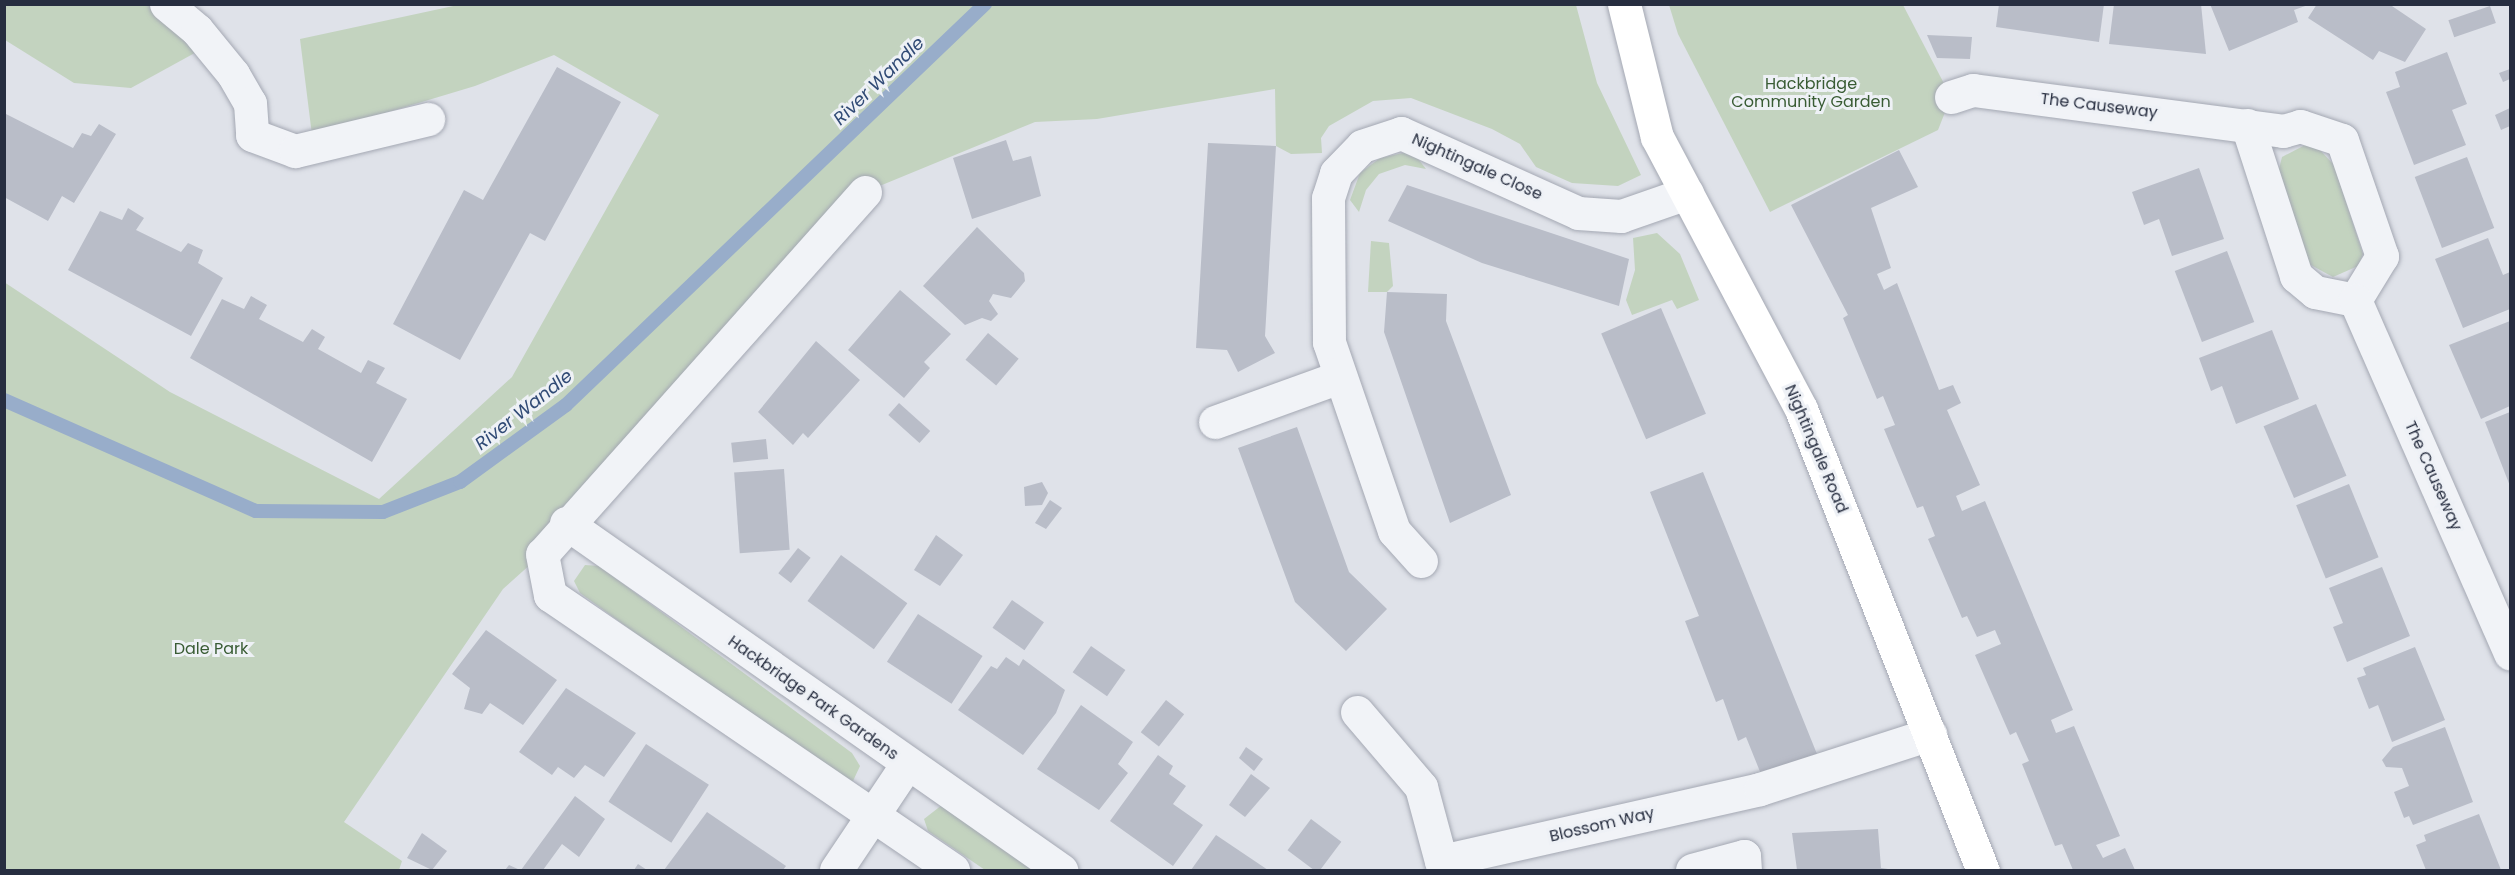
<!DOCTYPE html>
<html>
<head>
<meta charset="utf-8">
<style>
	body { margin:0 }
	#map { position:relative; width:2515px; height:875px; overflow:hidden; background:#dfe2e9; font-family:Poppins,sans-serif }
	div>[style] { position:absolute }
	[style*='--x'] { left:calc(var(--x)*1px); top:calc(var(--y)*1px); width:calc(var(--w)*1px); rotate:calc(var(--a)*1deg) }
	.green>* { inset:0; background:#c3d3bf }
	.stream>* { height:14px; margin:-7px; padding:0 7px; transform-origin:7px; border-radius:7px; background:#98adca }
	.building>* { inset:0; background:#b9bdc8; transform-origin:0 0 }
	.roads { filter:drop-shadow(0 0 2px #a4a8b3) drop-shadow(0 0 2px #a4a8b3) }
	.minor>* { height:33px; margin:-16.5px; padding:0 16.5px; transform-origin:16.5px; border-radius:16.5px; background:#f1f3f7 }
	.major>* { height:33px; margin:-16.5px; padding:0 16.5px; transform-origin:16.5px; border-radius:16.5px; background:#fff }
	span { translate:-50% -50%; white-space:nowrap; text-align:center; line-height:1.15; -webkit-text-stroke:6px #eef1f6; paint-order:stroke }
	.park-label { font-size:16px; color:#395c34 }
	.street-label { font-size:16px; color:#272e40 }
	.water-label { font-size:18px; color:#304a75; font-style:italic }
	.frame { position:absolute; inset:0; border:6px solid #272e40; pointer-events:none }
</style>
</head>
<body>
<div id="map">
	<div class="green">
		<div style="clip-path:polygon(4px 5px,154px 5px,202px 49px,131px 88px,74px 83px,5px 40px)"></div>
		<div style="clip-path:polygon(458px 5px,1576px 5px,1597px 83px,1641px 175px,1618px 186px,1572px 183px,1536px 167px,1520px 144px,1492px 129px,1411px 98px,1373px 101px,1329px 126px,1321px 138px,1322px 153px,1291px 154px,1276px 146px,1275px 89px,1097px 119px,1035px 122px,865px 192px,542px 554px,503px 589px,344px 822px,402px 861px,399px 870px,5px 870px,4px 282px,170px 392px,379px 499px,512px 377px,659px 115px,554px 55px,475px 86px,312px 135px,300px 39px)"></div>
		<div style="clip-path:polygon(1669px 5px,1903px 5px,1951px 97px,1938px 130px,1770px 212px,1678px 34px)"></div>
		<div style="clip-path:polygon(2305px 145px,2320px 150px,2334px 165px,2363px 254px,2358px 266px,2333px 277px,2309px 264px,2279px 169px,2282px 157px)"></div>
		<div style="clip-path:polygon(1412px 151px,1426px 169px,1405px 165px,1379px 174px,1366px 190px,1359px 212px,1350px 200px,1360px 173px,1380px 158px)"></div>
		<div style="clip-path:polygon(1657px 233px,1680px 254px,1699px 300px,1677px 309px,1672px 300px,1632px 315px,1626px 300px,1635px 270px,1633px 238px)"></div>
		<div style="clip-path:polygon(1371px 241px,1389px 243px,1393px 286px,1387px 292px,1368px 292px)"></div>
		<div style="clip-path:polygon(585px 565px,599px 566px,852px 753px,860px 766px,853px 781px,837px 779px,580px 593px,574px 581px)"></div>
		<div style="clip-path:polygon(942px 805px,1036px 870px,985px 870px,928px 831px,924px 819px)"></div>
	</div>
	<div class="stream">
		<div style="--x:4;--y:400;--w:275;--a:23.8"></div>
		<div style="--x:256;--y:511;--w:127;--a:0.5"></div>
		<div style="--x:383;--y:512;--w:83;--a:-21.3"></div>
		<div style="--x:460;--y:482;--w:131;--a:-36"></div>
		<div style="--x:566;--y:405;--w:580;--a:-43.74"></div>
	</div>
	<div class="building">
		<div style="clip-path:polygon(1999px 4px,2104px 4px,2099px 42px,1996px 27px)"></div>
		<div style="clip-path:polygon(2114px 4px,2201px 4px,2206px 54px,2109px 44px)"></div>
		<div style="clip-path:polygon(2210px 4px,2308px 4px,2308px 5px,2294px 10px,2298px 22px,2229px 51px)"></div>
		<div style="clip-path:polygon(2317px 4px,2389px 4px,2426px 29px,2405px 62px,2379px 51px,2373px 60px,2308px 18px)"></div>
		<div style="left:2490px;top:6px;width:18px;height:44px;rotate:71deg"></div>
		<div style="clip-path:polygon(1927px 35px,1972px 37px,1970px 59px,1937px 58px)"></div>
		<div style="clip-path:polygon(2447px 52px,2467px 104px,2452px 110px,2466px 145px,2414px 165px,2386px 92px,2400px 87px,2395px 72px)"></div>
		<div style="clip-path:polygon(557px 67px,621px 102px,545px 241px,530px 233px,460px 360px,393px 324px,464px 190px,483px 200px)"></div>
		<div style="clip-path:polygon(2510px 69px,2510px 79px,2503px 82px,2499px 73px)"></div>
		<div style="clip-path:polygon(2510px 108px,2510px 126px,2501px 130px,2495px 115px)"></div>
		<div style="clip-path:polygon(4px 113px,73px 148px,82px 133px,91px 136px,99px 124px,116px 134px,74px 203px,62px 196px,48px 221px,4px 197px)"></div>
		<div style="clip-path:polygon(1006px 140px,1013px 161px,1031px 156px,1041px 196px,972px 219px,953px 158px)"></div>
		<div style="clip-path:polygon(1208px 143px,1276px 146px,1265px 336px,1275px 353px,1238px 372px,1227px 350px,1196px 348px)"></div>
		<div style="clip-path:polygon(1899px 150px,1918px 187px,1871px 208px,1891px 268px,1877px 274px,1884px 290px,1897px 283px,1939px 390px,1953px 385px,1961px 403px,1947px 410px,1980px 485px,1956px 496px,1962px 511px,1985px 501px,2073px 710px,2051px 720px,2056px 733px,2074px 726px,2120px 836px,2096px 845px,2103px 858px,2125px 848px,2135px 870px,2073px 870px,2062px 844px,2055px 846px,2022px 764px,2029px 761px,2016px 732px,2010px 735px,1975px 655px,2001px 644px,1995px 630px,1977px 637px,1967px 616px,1962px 618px,1928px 539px,1935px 536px,1923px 506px,1917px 508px,1884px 429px,1895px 425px,1883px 396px,1877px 399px,1843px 318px,1848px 315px,1791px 205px)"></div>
		<div style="left:2467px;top:157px;width:76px;height:56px;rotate:69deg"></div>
		<div style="clip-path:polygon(2199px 168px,2224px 239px,2172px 256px,2159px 219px,2144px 225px,2132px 192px)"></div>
		<div style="clip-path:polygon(1407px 185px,1629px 259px,1619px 306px,1482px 263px,1388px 221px)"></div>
		<div style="clip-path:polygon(128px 208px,144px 218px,136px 230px,181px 252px,188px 243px,203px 250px,198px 263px,223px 278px,191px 336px,68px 270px,100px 211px,122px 220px)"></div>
		<div style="clip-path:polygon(977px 227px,1024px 273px,1025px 281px,1011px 298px,993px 294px,989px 301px,998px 314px,991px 321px,982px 318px,965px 325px,923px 286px)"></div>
		<div style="clip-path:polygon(2488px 238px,2503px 275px,2510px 272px,2510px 309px,2463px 328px,2435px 259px)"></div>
		<div style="left:2227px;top:251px;width:76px;height:56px;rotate:69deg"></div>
		<div style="clip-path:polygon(900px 290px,951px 334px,924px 362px,930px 368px,904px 398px,848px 350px)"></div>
		<div style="clip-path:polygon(1387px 292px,1447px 294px,1446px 321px,1511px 495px,1450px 523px,1384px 332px)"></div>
		<div style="clip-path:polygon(251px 296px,267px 305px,259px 319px,303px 342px,312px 329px,325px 337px,318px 349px,361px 373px,368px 360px,385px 368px,376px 383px,407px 399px,372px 462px,190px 358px,222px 299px,244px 309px)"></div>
		<div style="left:1661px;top:308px;width:115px;height:65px;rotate:67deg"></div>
		<div style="clip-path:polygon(2510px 321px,2510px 406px,2481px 419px,2449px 345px)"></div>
		<div style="clip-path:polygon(2272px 330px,2299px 399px,2236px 424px,2222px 386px,2211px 391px,2199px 358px)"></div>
		<div style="left:988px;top:333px;width:40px;height:35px;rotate:40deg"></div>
		<div style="clip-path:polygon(816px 341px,860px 380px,808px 438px,803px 433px,793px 445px,758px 412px)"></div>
		<div style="left:899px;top:403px;width:42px;height:16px;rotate:42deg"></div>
		<div style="left:2316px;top:404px;width:78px;height:57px;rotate:67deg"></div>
		<div style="clip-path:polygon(2510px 412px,2510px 486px,2485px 422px)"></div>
		<div style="clip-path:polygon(1297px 427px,1349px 572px,1387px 609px,1346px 651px,1295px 602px,1238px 448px)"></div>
		<div style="left:766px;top:439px;width:20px;height:35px;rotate:84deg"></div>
		<div style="left:784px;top:469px;width:81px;height:50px;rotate:86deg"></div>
		<div style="clip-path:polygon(1703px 472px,1819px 759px,1763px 779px,1746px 737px,1738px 741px,1723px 699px,1716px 702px,1685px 621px,1699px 616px,1650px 492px)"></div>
		<div style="clip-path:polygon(1042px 482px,1048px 493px,1042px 505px,1025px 506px,1024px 487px)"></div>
		<div style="left:2349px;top:484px;width:79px;height:57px;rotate:68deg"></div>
		<div style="clip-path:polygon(1050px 500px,1062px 508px,1046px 529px,1035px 523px)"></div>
		<div style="clip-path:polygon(936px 535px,963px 555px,940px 586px,914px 570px)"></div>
		<div style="left:798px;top:548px;width:16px;height:32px;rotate:38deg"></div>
		<div style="left:841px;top:555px;width:82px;height:57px;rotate:36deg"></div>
		<div style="clip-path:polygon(2382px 567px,2410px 636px,2347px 662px,2333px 627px,2343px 623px,2329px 588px)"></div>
		<div style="left:1012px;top:600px;width:39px;height:34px;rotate:35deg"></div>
		<div style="left:918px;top:614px;width:77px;height:57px;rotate:33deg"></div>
		<div style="clip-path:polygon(486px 630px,557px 680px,523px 725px,490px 703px,482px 714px,464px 709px,470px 688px,452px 674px)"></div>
		<div style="left:1091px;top:646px;width:42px;height:32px;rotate:35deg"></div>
		<div style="clip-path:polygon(2415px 647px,2445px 720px,2392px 742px,2378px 705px,2369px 709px,2357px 678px,2366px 675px,2363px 668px)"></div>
		<div style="clip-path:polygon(1006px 657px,1019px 666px,1023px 659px,1065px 690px,1056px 713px,1023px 755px,958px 710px,991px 666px,997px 669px)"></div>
		<div style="clip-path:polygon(566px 688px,636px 733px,604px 777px,585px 765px,574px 778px,558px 767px,552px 775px,519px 752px)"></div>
		<div style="left:1166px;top:700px;width:23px;height:41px;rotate:38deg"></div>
		<div style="clip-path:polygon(1081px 705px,1133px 742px,1118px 764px,1128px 773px,1099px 810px,1037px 769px)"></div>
		<div style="clip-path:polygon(2445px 727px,2473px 802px,2413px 825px,2409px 816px,2404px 818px,2394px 792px,2409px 786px,2402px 768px,2386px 767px,2382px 760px,2393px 747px)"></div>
		<div style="left:646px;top:744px;width:75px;height:69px;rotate:33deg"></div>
		<div style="clip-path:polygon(1246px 747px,1263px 759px,1254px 771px,1239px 758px)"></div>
		<div style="clip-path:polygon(1158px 755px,1173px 766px,1169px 774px,1186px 786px,1173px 804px,1203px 825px,1173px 866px,1110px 821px)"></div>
		<div style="clip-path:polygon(1251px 774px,1270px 788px,1245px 817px,1229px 805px)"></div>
		<div style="clip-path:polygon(575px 796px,605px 819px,579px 857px,562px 844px,543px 870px,521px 870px)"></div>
		<div style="clip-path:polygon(707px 812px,786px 866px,783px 870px,664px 870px)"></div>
		<div style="clip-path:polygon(2479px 814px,2501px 870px,2426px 870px,2416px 845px,2426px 841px,2424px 835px)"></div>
		<div style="left:1311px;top:819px;width:38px;height:39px;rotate:37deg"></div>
		<div style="clip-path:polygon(1878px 829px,1881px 868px,1895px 870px,1797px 870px,1792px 833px)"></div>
		<div style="clip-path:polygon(422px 833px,447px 851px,432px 870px,407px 858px)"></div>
		<div style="clip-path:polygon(1216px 835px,1268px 870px,1191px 870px)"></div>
		<div style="clip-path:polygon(638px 864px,647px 870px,634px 870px)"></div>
		<div style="clip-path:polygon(509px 865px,520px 870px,505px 870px)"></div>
	</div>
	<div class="roads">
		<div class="minor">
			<div style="--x:166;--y:4;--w:40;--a:40"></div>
			<div style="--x:197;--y:30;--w:57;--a:50.7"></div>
			<div style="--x:233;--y:74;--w:34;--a:60"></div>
			<div style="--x:250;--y:103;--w:32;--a:86"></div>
			<div style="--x:252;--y:135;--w:46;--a:20.4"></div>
			<div style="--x:295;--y:151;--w:137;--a:-13.5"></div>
			<div style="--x:1951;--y:97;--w:23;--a:-18"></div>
			<div style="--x:1973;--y:90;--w:313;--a:7.5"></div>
			<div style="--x:2283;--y:131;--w:18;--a:-16"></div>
			<div style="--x:2300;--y:126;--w:44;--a:18.4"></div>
			<div style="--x:2342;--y:140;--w:123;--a:71"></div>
			<div style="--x:2382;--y:256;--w:52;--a:121.5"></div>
			<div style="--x:2247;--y:125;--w:159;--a:72"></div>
			<div style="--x:2296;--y:276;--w:25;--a:40"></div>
			<div style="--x:2315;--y:292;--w:41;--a:11.3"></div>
			<div style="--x:865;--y:192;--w:485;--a:131.7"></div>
			<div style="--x:542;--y:554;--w:42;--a:79"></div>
			<div style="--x:550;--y:595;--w:488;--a:34.3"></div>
			<div style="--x:2355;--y:300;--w:386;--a:66.3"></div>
			<div style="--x:1215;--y:422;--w:132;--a:-19.9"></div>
			<div style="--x:566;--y:523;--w:605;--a:35.03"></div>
			<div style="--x:1421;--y:561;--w:40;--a:-132"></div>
			<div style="--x:1394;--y:531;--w:200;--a:-109"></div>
			<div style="--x:1329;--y:342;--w:144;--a:-90.4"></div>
			<div style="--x:1328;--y:198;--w:26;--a:-72"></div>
			<div style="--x:1336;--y:173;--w:37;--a:-46"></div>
			<div style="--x:1362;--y:146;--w:41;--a:-18.4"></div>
			<div style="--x:1401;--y:133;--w:194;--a:24.3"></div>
			<div style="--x:1578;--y:213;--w:43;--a:4"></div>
			<div style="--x:1621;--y:216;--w:70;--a:-19.2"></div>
			<div style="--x:1357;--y:712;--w:99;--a:49.5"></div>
			<div style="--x:1421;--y:787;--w:77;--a:74.9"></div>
			<div style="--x:1441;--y:861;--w:327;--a:-12.7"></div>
			<div style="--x:1760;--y:789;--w:179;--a:-17.9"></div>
			<div style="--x:836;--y:870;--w:128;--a:-56.2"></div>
			<div style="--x:1692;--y:870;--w:54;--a:-15.1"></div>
			<div style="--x:1744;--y:856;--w:14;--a:86"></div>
		</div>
		<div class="major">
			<div style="--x:1624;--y:4;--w:137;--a:76.1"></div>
			<div style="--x:1657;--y:137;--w:308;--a:62.1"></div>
			<div style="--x:1801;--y:409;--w:496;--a:68.5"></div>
		</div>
	</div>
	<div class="park-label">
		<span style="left:1811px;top:93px">Hackbridge<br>Community Garden</span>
		<span style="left:211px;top:649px">Dale Park</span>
	</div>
	<div class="street-label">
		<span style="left:2099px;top:106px;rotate:7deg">The Causeway</span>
		<span style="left:1477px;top:167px;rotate:24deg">Nightingale Close</span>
		<span style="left:1816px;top:449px;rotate:67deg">Nightingale Road</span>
		<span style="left:2433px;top:476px;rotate:66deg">The Causeway</span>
		<span style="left:813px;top:698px;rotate:35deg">Hackbridge Park Gardens</span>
		<span style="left:1602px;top:825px;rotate:-13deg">Blossom Way</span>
	</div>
	<div class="water-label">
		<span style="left:879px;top:81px;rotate:-44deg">River Wandle</span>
		<span style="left:524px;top:410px;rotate:-38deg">River Wandle</span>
	</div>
	<div class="frame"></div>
</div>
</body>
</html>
